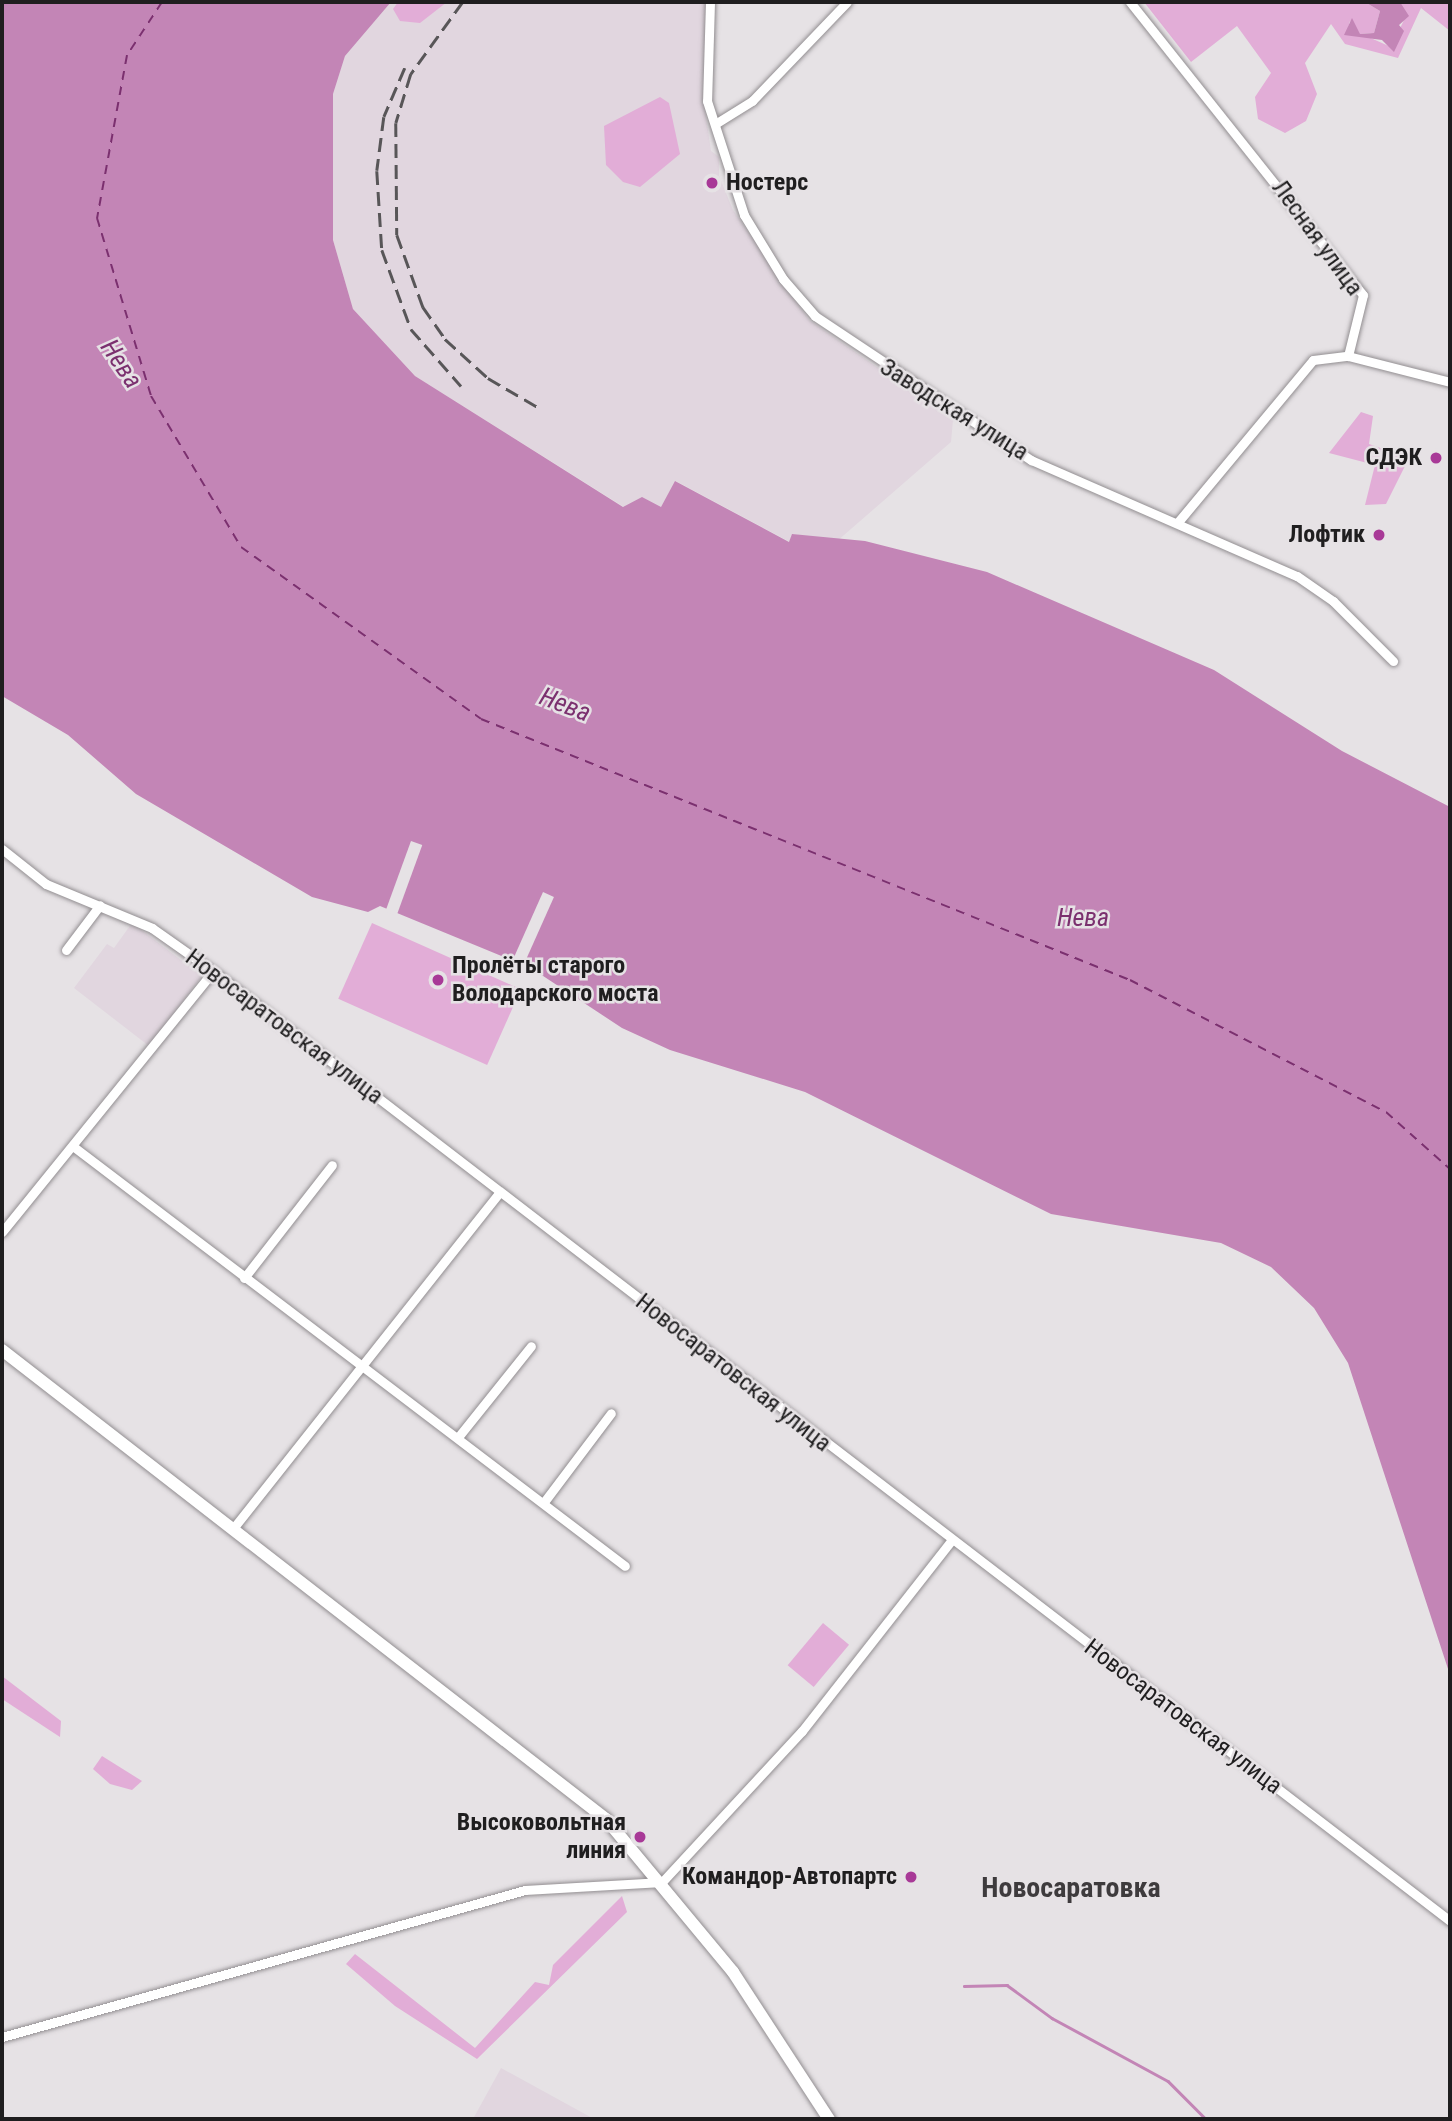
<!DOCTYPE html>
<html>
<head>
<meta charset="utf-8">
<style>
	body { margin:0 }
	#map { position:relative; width:1452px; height:2121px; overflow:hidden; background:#e6e2e5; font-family:"Roboto Condensed",sans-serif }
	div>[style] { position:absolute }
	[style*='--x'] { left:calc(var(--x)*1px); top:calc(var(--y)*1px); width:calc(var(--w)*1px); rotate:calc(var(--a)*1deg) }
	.built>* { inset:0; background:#e1d6df }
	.green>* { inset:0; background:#e2add7; transform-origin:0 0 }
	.water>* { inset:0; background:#c385b6 }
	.pier>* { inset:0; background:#e6e2e5; transform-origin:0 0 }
	.stream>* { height:2.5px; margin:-1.25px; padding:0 1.25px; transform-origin:1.25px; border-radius:1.25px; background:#c385b6 }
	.ferry>* { height:2px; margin-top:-1px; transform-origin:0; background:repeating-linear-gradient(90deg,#7b306f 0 9px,transparent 0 16px) }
	.roads { filter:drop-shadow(0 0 2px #928e91) drop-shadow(0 0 2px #928e91) }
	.minor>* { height:9px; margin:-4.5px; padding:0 4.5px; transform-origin:4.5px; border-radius:4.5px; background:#fff }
	.secondary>* { height:12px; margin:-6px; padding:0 6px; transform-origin:6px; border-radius:6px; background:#fff }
	.rail>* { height:2.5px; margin-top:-1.25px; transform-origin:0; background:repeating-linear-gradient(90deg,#585658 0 14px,transparent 0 21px) }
	.dots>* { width:19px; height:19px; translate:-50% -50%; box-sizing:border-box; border:4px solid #e6e2e5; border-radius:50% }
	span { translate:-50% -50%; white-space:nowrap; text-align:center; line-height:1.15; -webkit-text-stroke:5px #e6e2e5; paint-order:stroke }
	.poi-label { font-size:24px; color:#1f1e1f; font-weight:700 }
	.left { translate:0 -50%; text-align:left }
	.right { translate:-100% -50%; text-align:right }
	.street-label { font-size:24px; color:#1f1e1f }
	.water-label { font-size:26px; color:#7b306f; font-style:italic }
	.quarter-label { font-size:28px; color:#3e3b3d; font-weight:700 }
	.frame { position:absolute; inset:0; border:4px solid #1f1e1f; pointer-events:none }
</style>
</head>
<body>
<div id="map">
	<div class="built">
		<div style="clip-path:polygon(391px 2px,708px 2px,704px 102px,711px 151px,719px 157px,719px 176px,733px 210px,809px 320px,953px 420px,951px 442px,836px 542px,793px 534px,790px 542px,676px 481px,661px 507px,624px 507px,415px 376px,353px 309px,333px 240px,333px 94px,345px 56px)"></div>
		<div style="clip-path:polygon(132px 923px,202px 976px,149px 1046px,74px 988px,107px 944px,114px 948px)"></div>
		<div style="clip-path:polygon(501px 2068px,594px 2119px,473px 2119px)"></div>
	</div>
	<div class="green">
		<div style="clip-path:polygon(398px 2px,447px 2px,420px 23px,400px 21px,393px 9px)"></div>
		<div style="clip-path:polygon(1144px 2px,1365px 2px,1380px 11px,1374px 33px,1360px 34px,1350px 21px,1348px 28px,1391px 47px,1404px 20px,1400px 2px,1450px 2px,1450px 31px,1421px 8px,1398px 58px,1345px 44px,1331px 24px,1305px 63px,1317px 94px,1306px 121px,1285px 133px,1258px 119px,1255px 97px,1271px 73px,1237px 26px,1191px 62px)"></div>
		<div style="clip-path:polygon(660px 97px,669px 103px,680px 154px,640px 187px,623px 182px,606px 165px,604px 126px)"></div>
		<div style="clip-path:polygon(1361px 412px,1373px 416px,1369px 444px,1409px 458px,1386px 504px,1365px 505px,1375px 465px,1329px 453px)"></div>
		<div style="left:372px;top:923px;width:163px;height:83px;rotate:24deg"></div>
		<div style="left:823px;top:1623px;width:34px;height:55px;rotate:40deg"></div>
		<div style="clip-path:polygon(2px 1676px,61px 1721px,60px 1737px,2px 1699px)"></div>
		<div style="clip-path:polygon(102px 1756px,142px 1781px,132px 1790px,110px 1784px,93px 1769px)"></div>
		<div style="clip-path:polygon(622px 1896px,627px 1912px,477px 2059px,395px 2006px,346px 1964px,355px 1954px,475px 2048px,535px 1982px,549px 1985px,553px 1965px)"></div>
	</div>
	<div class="water">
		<div style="clip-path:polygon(2px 2px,391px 2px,345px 56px,333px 94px,333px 240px,353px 309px,415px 376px,623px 507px,642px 497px,661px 507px,675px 481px,789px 542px,792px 534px,865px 541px,987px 572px,1214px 670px,1342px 751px,1450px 807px,1450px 1675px,1348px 1363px,1314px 1308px,1271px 1267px,1221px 1243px,1051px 1214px,805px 1092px,670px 1050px,622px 1028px,531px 968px,380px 906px,368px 912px,312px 897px,136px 794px,68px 735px,2px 696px)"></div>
		<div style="clip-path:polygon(1365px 2px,1400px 2px,1409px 16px,1399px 25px,1404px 31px,1394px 52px,1382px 40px,1344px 35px,1352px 18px,1360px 34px,1374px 33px,1380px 11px)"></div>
	</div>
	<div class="pier">
		<div style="left:411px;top:841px;width:12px;height:75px;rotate:20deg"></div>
		<div style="left:543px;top:892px;width:12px;height:79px;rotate:24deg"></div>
	</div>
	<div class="stream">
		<div style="--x:964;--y:1986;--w:43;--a:-1.3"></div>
		<div style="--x:1007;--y:1985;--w:56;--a:36.3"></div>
		<div style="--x:1052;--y:2018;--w:132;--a:28.5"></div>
		<div style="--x:1168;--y:2081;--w:54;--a:45"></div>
	</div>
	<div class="ferry">
		<div style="--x:162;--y:2;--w:64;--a:123.4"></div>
		<div style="--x:127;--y:55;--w:166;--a:100.4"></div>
		<div style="--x:97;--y:218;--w:186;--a:73.1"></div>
		<div style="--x:151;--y:396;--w:176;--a:59.2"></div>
		<div style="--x:241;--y:547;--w:295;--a:35.6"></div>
		<div style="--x:481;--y:719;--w:700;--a:21.91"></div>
		<div style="--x:1130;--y:980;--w:288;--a:27.3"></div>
		<div style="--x:1386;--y:1112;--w:86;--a:41.7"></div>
	</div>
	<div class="roads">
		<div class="minor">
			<div style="--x:710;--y:2;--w:99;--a:91.7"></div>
			<div style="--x:707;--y:101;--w:120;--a:72"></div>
			<div style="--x:744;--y:215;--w:75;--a:58.6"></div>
			<div style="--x:783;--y:279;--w:49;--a:49.1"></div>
			<div style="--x:815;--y:316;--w:260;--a:33.7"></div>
			<div style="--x:1031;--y:460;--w:290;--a:23.6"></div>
			<div style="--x:1297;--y:576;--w:44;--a:34.8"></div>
			<div style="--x:1333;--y:601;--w:85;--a:45"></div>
			<div style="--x:1130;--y:2;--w:374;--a:51.5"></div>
			<div style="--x:1363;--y:295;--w:63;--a:103.8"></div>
			<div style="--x:715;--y:124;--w:44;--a:-31.9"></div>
			<div style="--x:752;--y:101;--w:137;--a:-46.2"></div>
			<div style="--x:1178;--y:522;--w:211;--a:-50.2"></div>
			<div style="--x:1313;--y:360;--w:35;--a:-7"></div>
			<div style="--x:1348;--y:356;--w:105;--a:14.3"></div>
			<div style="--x:2;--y:849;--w:56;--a:38.5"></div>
			<div style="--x:46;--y:884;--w:115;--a:22.5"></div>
			<div style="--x:152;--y:928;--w:75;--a:35.2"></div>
			<div style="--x:213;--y:971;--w:1560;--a:37.52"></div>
			<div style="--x:66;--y:950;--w:56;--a:-52.9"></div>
			<div style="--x:74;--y:1147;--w:692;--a:37.25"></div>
			<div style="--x:2;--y:1232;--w:336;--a:-51"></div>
			<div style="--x:244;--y:1278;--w:143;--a:-52.1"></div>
			<div style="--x:459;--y:1436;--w:115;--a:-51.3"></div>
			<div style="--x:544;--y:1502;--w:111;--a:-53"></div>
			<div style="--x:235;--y:1526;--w:425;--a:-51.6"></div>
			<div style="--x:2;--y:2037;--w:543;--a:-15.7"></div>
			<div style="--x:525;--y:1890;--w:137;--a:-3.3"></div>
			<div style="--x:662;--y:1882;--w:206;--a:-47.2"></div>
			<div style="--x:802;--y:1731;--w:241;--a:-51.9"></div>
		</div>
		<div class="secondary">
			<div style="--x:2;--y:1350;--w:765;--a:37.83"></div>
			<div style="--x:606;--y:1819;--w:199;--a:50.3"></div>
			<div style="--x:733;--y:1972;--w:176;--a:56.9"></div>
		</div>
	</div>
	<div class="rail">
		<div style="--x:463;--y:2;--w:89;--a:125.8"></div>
		<div style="--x:411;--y:74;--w:51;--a:107"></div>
		<div style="--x:396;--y:123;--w:112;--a:89.5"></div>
		<div style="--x:397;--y:235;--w:77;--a:70.1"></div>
		<div style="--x:423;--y:307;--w:39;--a:55"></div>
		<div style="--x:445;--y:339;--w:58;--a:42.2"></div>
		<div style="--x:488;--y:378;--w:61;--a:30.3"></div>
		<div style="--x:405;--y:68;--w:53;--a:113.2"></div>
		<div style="--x:384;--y:117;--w:54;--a:97.4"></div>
		<div style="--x:377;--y:171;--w:79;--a:86.4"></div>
		<div style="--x:382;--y:250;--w:84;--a:69.8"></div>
		<div style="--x:411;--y:329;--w:76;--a:48.7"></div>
	</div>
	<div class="dots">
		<div style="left:712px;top:183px;background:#a83997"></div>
		<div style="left:1436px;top:458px;background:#a83997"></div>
		<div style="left:1379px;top:535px;background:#a83997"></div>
		<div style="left:438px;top:980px;background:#a83997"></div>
		<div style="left:640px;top:1837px;background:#a83997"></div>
		<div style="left:911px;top:1877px;background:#a83997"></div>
	</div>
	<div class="poi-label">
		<span class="left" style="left:726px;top:183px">Ностерс</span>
		<span class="right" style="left:1422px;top:458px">СДЭК</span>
		<span class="right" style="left:1365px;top:535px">Лофтик</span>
		<span class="left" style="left:452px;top:980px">Пролёты старого<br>Володарского моста</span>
		<span class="right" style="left:626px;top:1837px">Высоковольтная<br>линия</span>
		<span class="right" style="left:897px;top:1877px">Командор-Автопартс</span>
	</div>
	<div class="street-label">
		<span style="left:1317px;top:238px;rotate:54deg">Лесная улица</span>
		<span style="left:954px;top:410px;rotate:32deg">Заводская улица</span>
		<span style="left:284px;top:1027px;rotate:37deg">Новосаратовская улица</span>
		<span style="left:733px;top:1373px;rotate:38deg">Новосаратовская улица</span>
		<span style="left:1183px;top:1717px;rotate:37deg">Новосаратовская улица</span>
	</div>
	<div class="water-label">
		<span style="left:121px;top:364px;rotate:56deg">Нева</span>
		<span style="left:565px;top:705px;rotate:21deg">Нева</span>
		<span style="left:1083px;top:918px">Нева</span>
	</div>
	<div class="quarter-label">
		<span style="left:1071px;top:1888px">Новосаратовка</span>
	</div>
	<div class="frame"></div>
</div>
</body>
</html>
